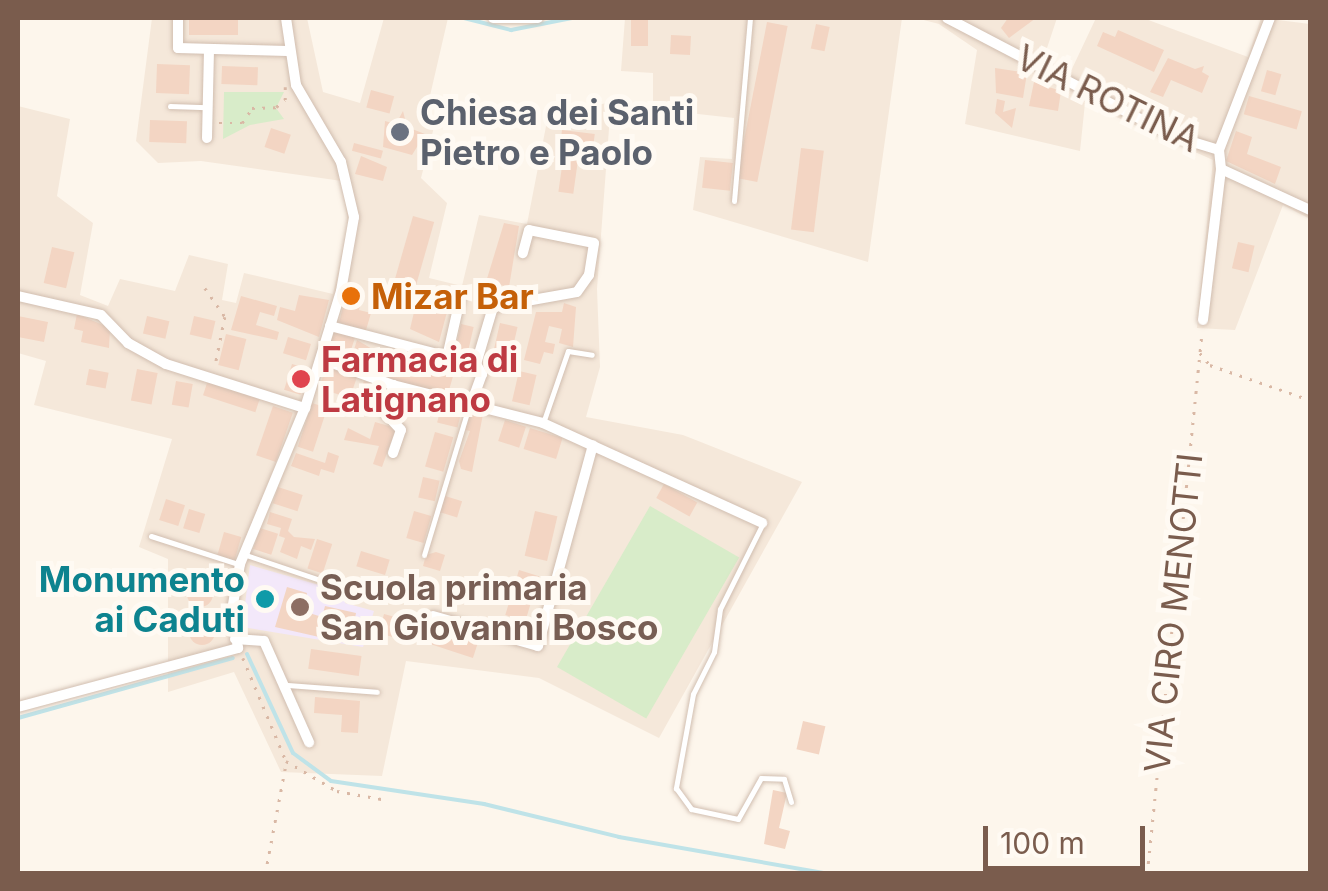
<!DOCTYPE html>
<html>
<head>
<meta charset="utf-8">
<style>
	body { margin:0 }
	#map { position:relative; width:1328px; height:891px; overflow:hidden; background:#fdf6ec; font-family:Inter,sans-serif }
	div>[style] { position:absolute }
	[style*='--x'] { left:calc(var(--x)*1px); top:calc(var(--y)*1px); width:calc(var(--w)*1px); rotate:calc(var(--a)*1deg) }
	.residential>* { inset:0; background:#f5e8da }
	.education>* { inset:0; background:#f3e8fa }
	.green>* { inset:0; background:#d8ecc9; transform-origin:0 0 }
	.stream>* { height:4px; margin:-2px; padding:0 2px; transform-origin:2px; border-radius:2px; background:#bfe3e8 }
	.building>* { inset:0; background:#f3d5c3; transform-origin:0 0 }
	.round { border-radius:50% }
	.path>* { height:2.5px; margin-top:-1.25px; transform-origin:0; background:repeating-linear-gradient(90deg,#d9b8a5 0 2.5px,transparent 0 10.5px) }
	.roads { filter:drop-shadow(0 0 2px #d1beb0) drop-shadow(0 0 2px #d1beb0) }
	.service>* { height:5px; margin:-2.5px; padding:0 2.5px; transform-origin:2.5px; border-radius:2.5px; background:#fff }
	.minor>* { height:10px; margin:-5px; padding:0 5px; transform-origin:5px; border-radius:5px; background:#fff }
	.dots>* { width:28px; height:28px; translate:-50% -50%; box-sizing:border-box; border:5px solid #fffaf3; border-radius:50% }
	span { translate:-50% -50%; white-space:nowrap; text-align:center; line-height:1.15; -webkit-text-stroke:10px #fffaf3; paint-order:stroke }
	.street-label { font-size:35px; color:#7a5c4d }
	.worship-label { font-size:35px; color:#5b616d; font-weight:700 }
	.left { translate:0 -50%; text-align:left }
	.food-label { font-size:35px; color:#c56008; font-weight:700 }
	.health-label { font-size:35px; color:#be3a42; font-weight:700 }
	.culture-label { font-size:35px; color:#0d838f; font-weight:700 }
	.right { translate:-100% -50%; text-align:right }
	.education-label { font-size:35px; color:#785e54; font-weight:700 }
	.frame { position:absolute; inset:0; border:20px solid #7a5c4d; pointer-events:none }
	.scale { position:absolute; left:983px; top:826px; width:162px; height:45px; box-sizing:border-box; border:5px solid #7a5c4d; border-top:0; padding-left:12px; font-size:30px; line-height:35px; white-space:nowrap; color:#7a5c4d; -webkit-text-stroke:8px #fffaf3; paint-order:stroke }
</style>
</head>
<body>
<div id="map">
	<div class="residential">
		<div style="clip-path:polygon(152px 18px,307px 18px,323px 92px,360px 103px,384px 18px,448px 18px,426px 113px,435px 123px,421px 178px,447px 203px,429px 278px,462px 286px,479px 215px,527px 224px,548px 116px,611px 102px,597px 289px,600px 367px,586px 417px,683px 435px,802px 482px,659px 738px,539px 678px,406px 661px,382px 776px,281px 772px,234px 672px,168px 692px,168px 559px,139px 547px,172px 439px,34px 405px,46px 361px,18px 353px,18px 106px,70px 119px,57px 196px,93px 223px,80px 295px,108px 306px,120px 279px,175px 291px,189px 255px,228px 264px,222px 300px,236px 303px,244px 273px,333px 294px,348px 224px,342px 181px,201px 161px,158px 163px,136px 141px)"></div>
		<div style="clip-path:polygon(625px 18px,902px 18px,868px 262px,693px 210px,700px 157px,732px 159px,734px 118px,653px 109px,653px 73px,621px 71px)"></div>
		<div style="clip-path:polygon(916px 18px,1057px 18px,1044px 57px,1070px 73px,1096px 18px,1143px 18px,1248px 57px,1261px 18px,1310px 24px,1310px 219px,1283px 205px,1235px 330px,1197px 328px,1213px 160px,1085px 103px,1080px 151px,965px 124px,977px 50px,939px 24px)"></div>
	</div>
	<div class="education">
		<div style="clip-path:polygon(250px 565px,347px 593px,345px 603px,374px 611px,363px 647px,242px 627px)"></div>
	</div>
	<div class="green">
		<div style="clip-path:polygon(224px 92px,284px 92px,276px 108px,284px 119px,250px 125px,223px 139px)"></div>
		<div style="left:650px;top:506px;width:103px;height:186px;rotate:30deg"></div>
	</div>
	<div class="stream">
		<div style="--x:464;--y:18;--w:49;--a:14.3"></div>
		<div style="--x:511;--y:30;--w:62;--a:-11.1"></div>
		<div style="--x:247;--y:654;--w:109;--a:65.1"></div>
		<div style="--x:293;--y:753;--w:47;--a:36.4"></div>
		<div style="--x:331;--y:781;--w:155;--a:8.5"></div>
		<div style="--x:484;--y:804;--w:139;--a:13.7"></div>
		<div style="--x:619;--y:837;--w:212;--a:10"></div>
		<div style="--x:18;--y:718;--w:223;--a:-15.6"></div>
	</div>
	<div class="building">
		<div style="left:189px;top:18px;width:49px;height:17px"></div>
		<div style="left:631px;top:18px;width:17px;height:28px"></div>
		<div style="clip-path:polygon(1008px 18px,1036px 18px,1009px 38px,1001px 28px)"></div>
		<div style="left:767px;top:22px;width:21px;height:159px;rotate:11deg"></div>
		<div style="left:816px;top:24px;width:14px;height:25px;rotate:12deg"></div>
		<div style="clip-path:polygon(1118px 30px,1164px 50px,1154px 72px,1097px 46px,1103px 32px,1115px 37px)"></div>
		<div style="left:671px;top:35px;width:20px;height:19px;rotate:3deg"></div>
		<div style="clip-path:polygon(1168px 58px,1195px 69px,1204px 66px,1202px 72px,1209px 76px,1202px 93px,1171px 80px,1163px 97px,1150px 92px)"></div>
		<div style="left:157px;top:64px;width:33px;height:29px;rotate:2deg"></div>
		<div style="left:222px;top:66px;width:36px;height:18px;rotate:2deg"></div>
		<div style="clip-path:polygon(995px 68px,1027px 73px,1023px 98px,996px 93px)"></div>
		<div style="left:1267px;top:70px;width:15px;height:22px;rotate:16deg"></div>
		<div style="clip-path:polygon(1034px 82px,1061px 91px,1058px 111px,1029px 106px)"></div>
		<div style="left:371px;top:90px;width:24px;height:18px;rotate:15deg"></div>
		<div style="left:1249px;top:96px;width:55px;height:19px;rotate:16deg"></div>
		<div style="clip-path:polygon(997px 99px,1005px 101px,1003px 112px,1016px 108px,1012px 128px,995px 113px)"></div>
		<div style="clip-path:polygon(403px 111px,407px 127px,425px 134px,412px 155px,383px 147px,385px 121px,396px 124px)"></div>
		<div style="left:150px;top:120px;width:37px;height:22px;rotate:2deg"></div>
		<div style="left:271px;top:128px;width:21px;height:20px;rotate:19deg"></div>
		<div style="left:562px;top:130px;width:33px;height:25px;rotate:7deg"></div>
		<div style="clip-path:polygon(1236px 131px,1252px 137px,1247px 154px,1281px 167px,1275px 184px,1226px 161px)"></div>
		<div style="left:354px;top:143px;width:30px;height:8px;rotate:15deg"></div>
		<div style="left:801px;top:148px;width:23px;height:82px;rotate:7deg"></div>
		<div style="clip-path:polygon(361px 156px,387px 167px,383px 181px,355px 174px)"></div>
		<div style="left:563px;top:159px;width:15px;height:33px;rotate:8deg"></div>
		<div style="left:705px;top:160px;width:28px;height:28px;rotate:6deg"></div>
		<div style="left:413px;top:216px;width:22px;height:66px;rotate:16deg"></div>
		<div style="clip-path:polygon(504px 223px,519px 226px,509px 287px,486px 282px)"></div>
		<div style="left:1238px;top:242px;width:17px;height:27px;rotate:13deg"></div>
		<div style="left:52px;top:247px;width:23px;height:37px;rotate:13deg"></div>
		<div style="clip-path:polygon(347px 290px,363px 295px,359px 310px,371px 313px,366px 330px,339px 323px)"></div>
		<div style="clip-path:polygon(438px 293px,451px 297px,439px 342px,410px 329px,415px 308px,433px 313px)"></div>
		<div style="clip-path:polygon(299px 295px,329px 300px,319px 337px,277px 320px,280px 307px,295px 311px)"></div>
		<div style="clip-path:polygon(241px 296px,277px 306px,274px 316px,260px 312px,256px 325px,279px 332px,277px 340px,231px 330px)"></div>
		<div style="clip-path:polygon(564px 303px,576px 307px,573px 347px,559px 343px,562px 329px,549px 326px,545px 342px,555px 344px,553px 354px,544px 352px,540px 364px,524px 360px,536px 312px,562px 312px)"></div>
		<div style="clip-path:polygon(77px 314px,110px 328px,109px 348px,81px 342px,83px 331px,74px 329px)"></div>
		<div style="clip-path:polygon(18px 316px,48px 322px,44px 342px,18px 337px)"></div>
		<div style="left:147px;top:316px;width:23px;height:18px;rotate:13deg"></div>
		<div style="left:194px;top:316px;width:22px;height:19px;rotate:13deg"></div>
		<div style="left:500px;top:323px;width:18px;height:31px;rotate:13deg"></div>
		<div style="left:461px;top:324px;width:13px;height:24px;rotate:13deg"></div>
		<div style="left:334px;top:331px;width:22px;height:13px;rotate:18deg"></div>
		<div style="left:226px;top:334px;width:21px;height:32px;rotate:14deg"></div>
		<div style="left:288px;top:337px;width:24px;height:17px;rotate:17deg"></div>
		<div style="clip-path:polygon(357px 340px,411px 372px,417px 352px,431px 357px,429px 365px,454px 373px,447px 397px,334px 360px,336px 351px,352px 356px)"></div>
		<div style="left:292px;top:364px;width:17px;height:27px;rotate:17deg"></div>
		<div style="clip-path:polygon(326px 367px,357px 377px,345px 412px,336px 409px,340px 395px,319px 388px)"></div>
		<div style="left:89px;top:369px;width:20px;height:16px;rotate:11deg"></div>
		<div style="left:137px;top:369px;width:21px;height:32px;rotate:11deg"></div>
		<div style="left:519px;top:371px;width:18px;height:31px;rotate:13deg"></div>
		<div style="left:208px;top:380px;width:55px;height:16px;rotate:18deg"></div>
		<div style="left:176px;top:381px;width:17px;height:24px;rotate:10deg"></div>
		<div style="left:364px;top:381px;width:26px;height:21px;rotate:18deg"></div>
		<div style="left:312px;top:403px;width:16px;height:46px;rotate:18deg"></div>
		<div style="left:442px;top:403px;width:21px;height:20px;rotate:14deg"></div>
		<div style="left:273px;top:406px;width:21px;height:52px;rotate:19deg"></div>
		<div style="clip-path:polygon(467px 410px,483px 414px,472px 472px,461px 469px,459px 461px,470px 431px,462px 429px)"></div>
		<div style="left:505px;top:420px;width:22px;height:22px;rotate:18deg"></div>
		<div style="clip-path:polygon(375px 422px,396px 428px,382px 467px,373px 464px,379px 446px,344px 440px,348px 428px,370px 439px)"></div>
		<div style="left:530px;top:428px;width:34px;height:22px;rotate:17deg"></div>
		<div style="left:435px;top:432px;width:19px;height:36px;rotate:16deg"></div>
		<div style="clip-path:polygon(328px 452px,339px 456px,334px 473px,321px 469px,319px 476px,291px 466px,296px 453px,325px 463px)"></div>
		<div style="left:423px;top:477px;width:17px;height:21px;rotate:13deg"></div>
		<div style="left:664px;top:484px;width:38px;height:16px;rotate:29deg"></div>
		<div style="left:278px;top:487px;width:26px;height:17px;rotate:18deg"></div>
		<div style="left:442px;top:495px;width:21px;height:17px;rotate:17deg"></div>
		<div style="left:166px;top:499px;width:20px;height:22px;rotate:18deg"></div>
		<div style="left:189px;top:509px;width:17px;height:20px;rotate:17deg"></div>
		<div style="left:414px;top:511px;width:18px;height:28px;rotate:16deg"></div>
		<div style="left:535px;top:511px;width:23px;height:46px;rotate:13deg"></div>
		<div style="clip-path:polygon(270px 512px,292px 519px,288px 531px,294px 537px,315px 539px,311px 550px,301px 546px,297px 559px,280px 552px,285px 538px,279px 536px,281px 528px,267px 524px)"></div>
		<div style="left:260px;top:528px;width:19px;height:22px;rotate:18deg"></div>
		<div style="left:224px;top:532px;width:18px;height:25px;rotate:16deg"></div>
		<div style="left:317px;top:539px;width:16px;height:31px;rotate:18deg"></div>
		<div style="left:361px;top:551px;width:30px;height:16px;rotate:17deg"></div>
		<div style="clip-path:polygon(436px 552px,445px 555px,440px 571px,423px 566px,426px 555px)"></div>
		<div style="left:519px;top:570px;width:21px;height:47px;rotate:17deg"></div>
		<div class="round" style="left:187px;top:581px;width:26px;height:26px"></div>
		<div style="clip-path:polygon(287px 587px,307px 593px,303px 611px,322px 617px,325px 606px,356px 613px,350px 644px,275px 627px)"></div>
		<div style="left:384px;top:614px;width:23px;height:20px;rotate:15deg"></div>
		<div class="round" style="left:189px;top:619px;width:26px;height:26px"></div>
		<div style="left:436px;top:626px;width:45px;height:19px;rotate:18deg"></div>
		<div style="left:311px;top:649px;width:51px;height:20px;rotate:8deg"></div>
		<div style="clip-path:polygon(315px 697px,360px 701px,358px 733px,341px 732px,342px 715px,314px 713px)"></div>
		<div style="left:803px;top:721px;width:23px;height:29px;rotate:13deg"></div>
		<div style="clip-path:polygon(773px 790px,787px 793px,779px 828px,790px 831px,785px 849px,764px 844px)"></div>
	</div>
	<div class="path">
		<div style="--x:219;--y:123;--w:23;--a:0"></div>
		<div style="--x:242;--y:123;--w:18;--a:-56"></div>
		<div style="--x:252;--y:108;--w:24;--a:-2"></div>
		<div style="--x:276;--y:107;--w:11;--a:-38"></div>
		<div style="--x:285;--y:100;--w:13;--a:-90"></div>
		<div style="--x:205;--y:288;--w:35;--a:55"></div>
		<div style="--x:225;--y:317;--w:51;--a:101.3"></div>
		<div style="--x:1200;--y:353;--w:16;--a:50"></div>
		<div style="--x:1210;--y:365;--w:106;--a:19.3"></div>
		<div style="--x:243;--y:658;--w:112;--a:67.3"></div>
		<div style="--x:286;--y:761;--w:59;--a:30.5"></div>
		<div style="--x:337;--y:791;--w:45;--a:10.3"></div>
		<div style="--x:265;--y:874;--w:113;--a:-79.3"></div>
		<div style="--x:1147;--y:874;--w:546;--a:-84.22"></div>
	</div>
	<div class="roads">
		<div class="service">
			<div style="--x:170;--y:106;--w:37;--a:2"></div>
			<div style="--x:734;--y:201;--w:184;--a:-85"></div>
			<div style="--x:543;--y:423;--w:76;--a:-70.9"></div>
			<div style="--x:568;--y:351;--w:24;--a:9"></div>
			<div style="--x:762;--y:525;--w:94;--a:116.6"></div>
			<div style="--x:720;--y:609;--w:43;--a:97.9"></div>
			<div style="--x:714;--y:652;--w:47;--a:116.6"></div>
			<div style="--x:693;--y:694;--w:96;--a:100.3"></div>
			<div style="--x:676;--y:788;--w:26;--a:54"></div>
			<div style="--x:691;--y:809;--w:48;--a:12"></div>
			<div style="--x:738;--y:819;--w:47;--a:-60.7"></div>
			<div style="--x:761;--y:778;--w:23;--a:2"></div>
			<div style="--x:784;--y:779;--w:24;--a:73"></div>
			<div style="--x:151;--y:536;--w:91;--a:17.8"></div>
			<div style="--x:246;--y:555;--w:91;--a:18.6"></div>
			<div style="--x:424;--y:555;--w:156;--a:-73.2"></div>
			<div style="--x:287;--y:685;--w:90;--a:4.4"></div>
		</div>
		<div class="minor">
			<div style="--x:178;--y:18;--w:30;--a:90"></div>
			<div style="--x:178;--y:48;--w:109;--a:1.6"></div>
			<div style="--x:493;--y:18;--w:45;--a:0"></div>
			<div style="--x:947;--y:18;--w:255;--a:27.6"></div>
			<div style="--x:1173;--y:136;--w:48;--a:16.9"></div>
			<div style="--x:1219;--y:150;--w:19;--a:84"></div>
			<div style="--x:1221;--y:169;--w:98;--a:24.7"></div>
			<div style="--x:207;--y:138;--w:89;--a:-88.7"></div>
			<div style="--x:1219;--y:150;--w:142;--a:-68.9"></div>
			<div style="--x:18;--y:296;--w:85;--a:12.9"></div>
			<div style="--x:101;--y:315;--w:39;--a:46"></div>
			<div style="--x:128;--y:343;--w:43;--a:28.9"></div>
			<div style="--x:166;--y:364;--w:146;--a:17.6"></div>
			<div style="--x:1203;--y:320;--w:152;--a:-83.2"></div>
			<div style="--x:330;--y:326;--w:151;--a:14.6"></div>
			<div style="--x:476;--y:364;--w:12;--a:59"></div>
			<div style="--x:482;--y:374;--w:33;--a:110"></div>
			<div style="--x:447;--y:357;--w:64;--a:-77.3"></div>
			<div style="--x:321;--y:359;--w:77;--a:19.9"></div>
			<div style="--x:393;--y:385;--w:155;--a:14.2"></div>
			<div style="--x:543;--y:423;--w:241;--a:24.5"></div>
			<div style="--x:476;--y:364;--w:59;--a:-73.4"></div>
			<div style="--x:493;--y:307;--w:85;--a:-10.1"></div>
			<div style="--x:577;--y:292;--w:21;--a:-55"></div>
			<div style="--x:589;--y:275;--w:32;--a:-81"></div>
			<div style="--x:594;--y:243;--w:66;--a:-168.7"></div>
			<div style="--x:529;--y:230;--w:24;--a:105"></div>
			<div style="--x:393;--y:453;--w:24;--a:-71"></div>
			<div style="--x:401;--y:430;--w:22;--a:-133"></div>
			<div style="--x:386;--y:414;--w:30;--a:-76"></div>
			<div style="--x:433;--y:616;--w:109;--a:15.9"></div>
			<div style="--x:538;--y:646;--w:208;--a:-74.7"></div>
			<div style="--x:235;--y:639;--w:29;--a:4"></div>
			<div style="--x:264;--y:641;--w:111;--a:66"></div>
			<div style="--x:18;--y:707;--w:228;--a:-15"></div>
			<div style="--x:238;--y:648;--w:38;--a:-99"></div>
			<div style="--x:232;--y:610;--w:47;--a:-80.1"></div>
			<div style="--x:240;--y:564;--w:169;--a:-67.4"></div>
			<div style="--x:305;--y:408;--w:122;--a:-72.9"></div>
			<div style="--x:341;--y:291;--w:75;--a:-80"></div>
			<div style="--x:354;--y:217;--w:57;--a:-103.3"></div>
			<div style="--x:341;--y:162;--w:89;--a:-120.3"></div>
			<div style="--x:296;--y:85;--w:68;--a:-98.5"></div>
		</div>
	</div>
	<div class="dots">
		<div style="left:400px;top:132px;background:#6b7280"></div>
		<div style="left:351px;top:296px;background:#e8710a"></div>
		<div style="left:301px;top:379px;background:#e0444e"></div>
		<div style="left:265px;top:599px;background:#0f9aa8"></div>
		<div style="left:300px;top:607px;background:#8d6e63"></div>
	</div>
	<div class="street-label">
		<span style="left:1108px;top:98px;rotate:26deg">VIA ROTINA</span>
		<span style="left:1173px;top:613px;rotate:-84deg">VIA CIRO MENOTTI</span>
	</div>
	<div class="worship-label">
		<span class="left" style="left:420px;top:132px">Chiesa dei Santi<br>Pietro e Paolo</span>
	</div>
	<div class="food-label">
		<span class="left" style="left:371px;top:296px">Mizar Bar</span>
	</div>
	<div class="health-label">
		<span class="left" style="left:321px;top:379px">Farmacia di<br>Latignano</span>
	</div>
	<div class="culture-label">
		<span class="right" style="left:245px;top:599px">Monumento<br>ai Caduti</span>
	</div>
	<div class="education-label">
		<span class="left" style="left:320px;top:607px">Scuola primaria<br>San Giovanni Bosco</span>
	</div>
	<div class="frame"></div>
	<div class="scale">100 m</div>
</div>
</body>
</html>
